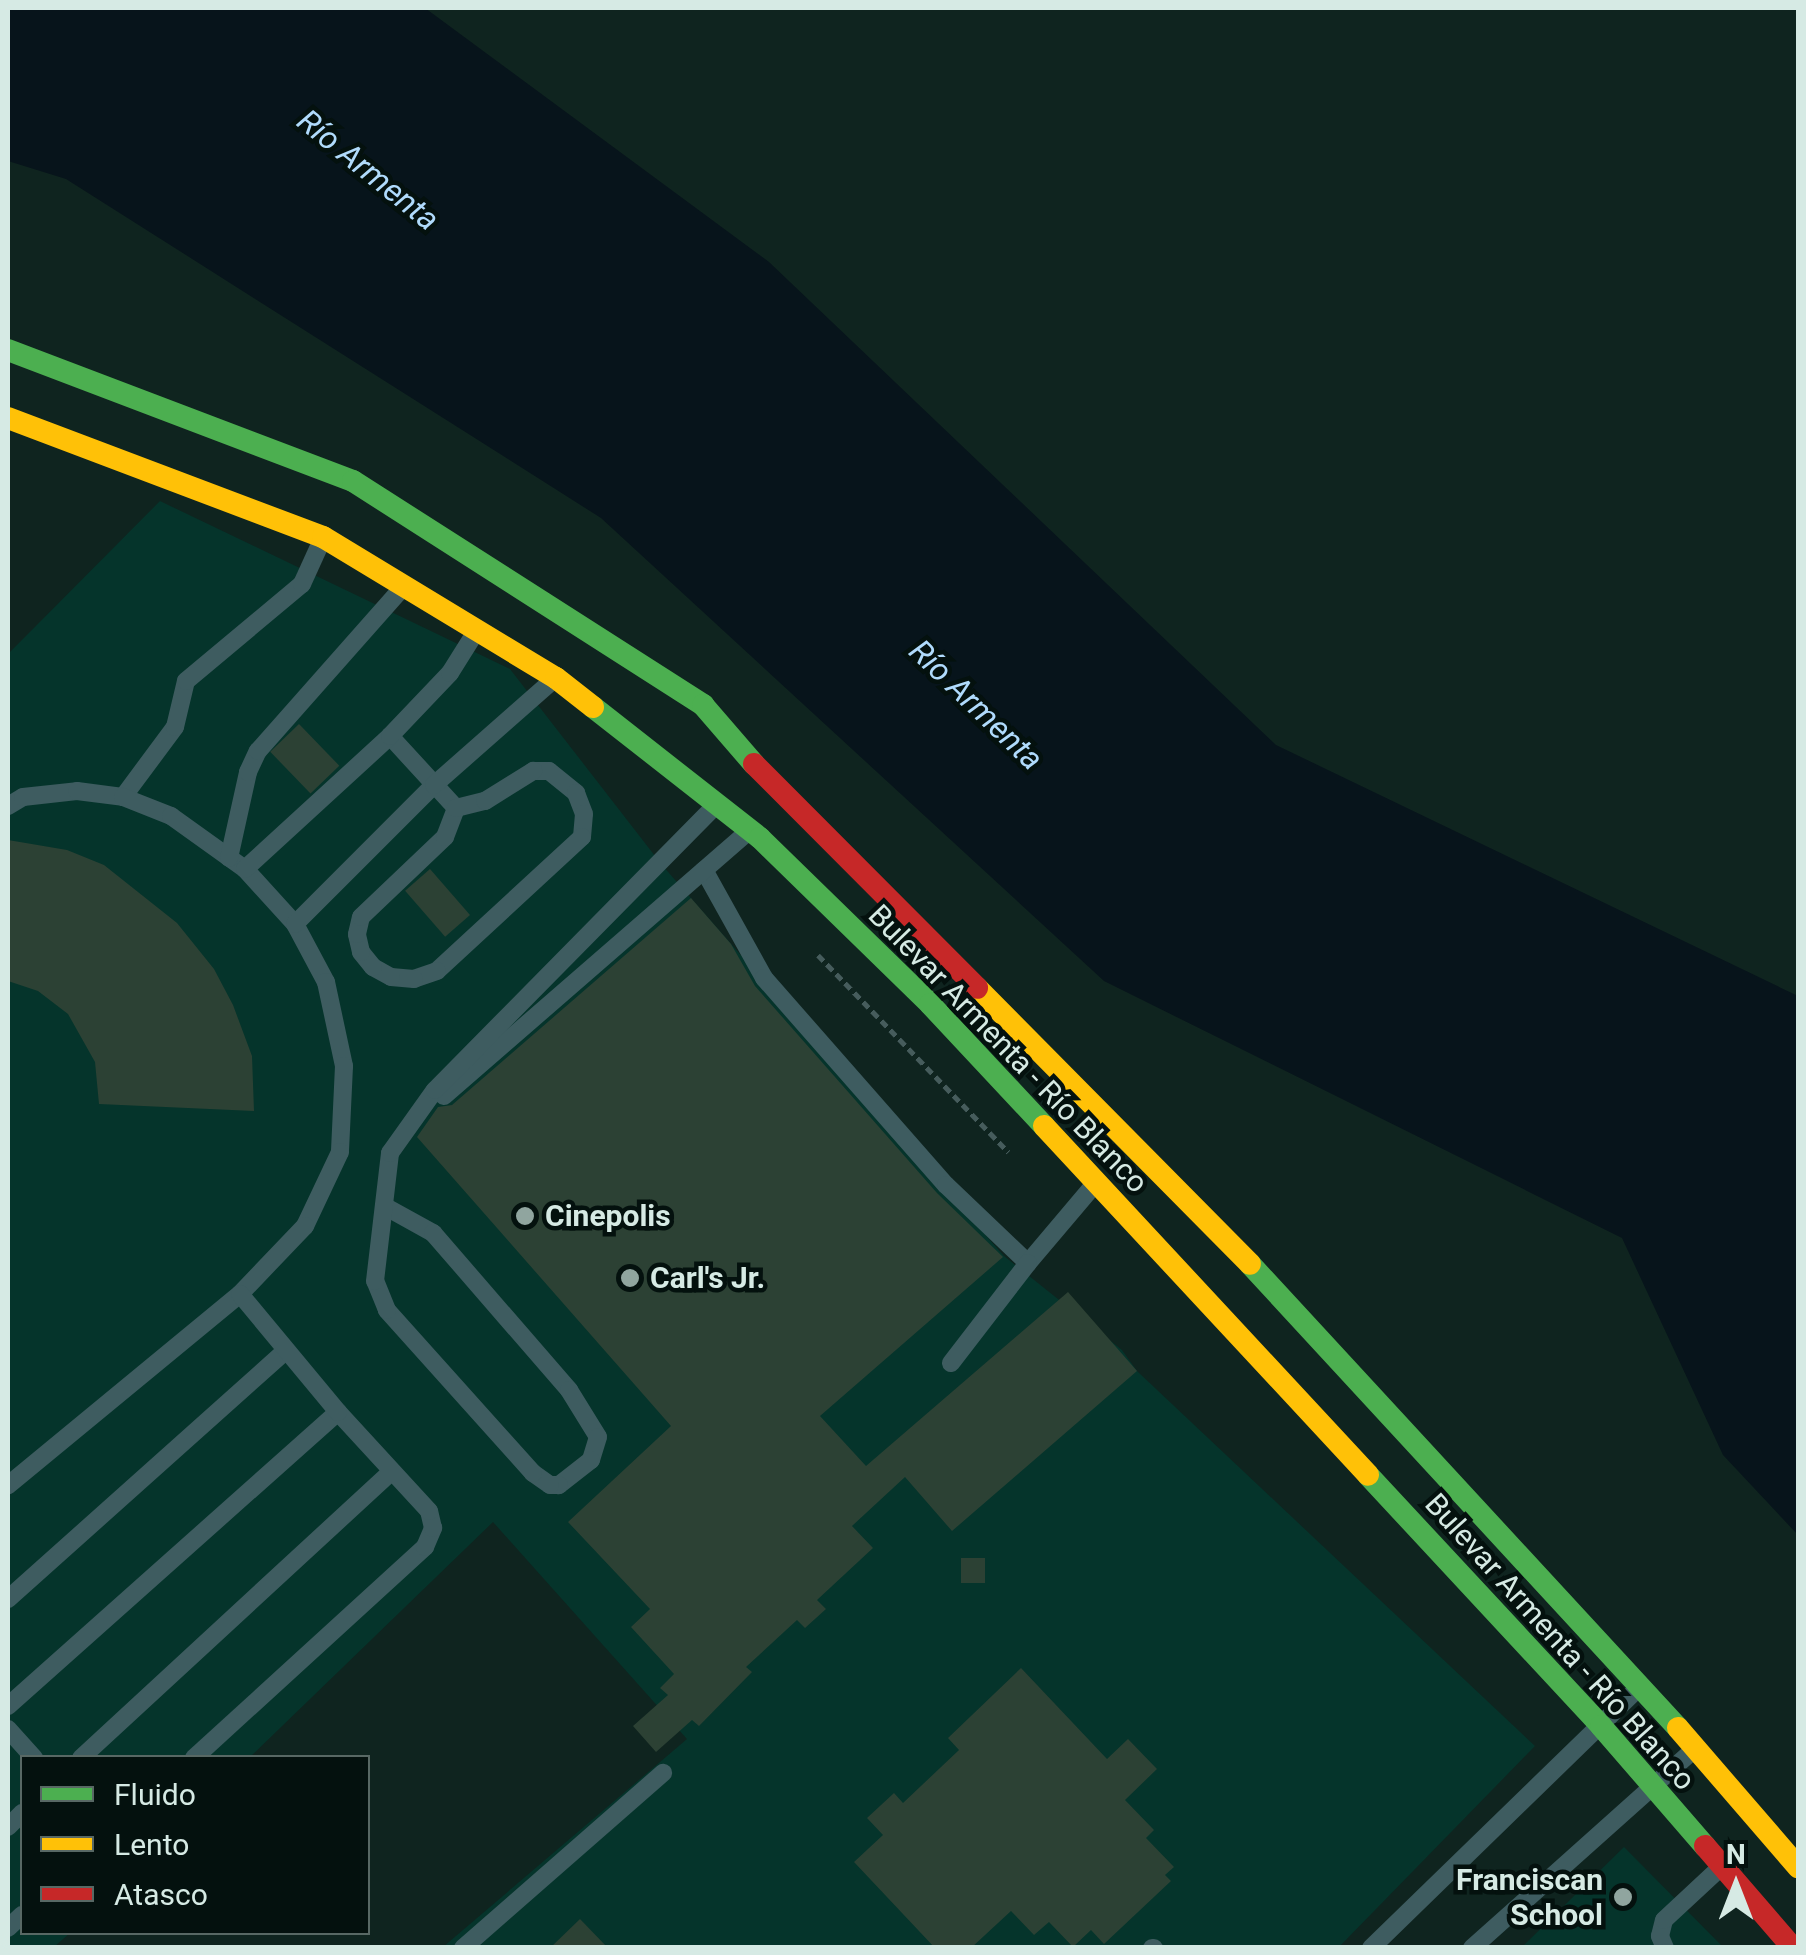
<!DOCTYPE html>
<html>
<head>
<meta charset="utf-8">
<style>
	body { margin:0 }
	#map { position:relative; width:1806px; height:1955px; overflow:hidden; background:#0f241f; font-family:Roboto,sans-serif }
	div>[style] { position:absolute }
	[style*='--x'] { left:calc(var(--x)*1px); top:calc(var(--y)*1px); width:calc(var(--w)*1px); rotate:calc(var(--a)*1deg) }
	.built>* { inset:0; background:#05342b }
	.water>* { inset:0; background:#07141b }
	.building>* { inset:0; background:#2c4134; transform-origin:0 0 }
	.path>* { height:5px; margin-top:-2.5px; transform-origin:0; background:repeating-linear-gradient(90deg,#465c5c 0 8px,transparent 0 13px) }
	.lane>* { height:18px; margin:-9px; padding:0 9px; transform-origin:9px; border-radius:9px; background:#3e5c60 }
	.fast>* { height:22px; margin:-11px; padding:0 11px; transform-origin:11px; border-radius:11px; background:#4caf50 }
	.slow>* { height:22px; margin:-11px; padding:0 11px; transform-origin:11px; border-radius:11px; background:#ffc107 }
	.jam>* { height:22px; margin:-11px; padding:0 11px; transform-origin:11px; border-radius:11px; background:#c62828 }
	.dots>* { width:28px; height:28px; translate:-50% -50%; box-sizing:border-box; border:5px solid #04110e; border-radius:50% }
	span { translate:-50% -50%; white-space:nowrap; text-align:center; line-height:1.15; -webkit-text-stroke:9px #04110e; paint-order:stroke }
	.street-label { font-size:30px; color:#d6eae4 }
	.poi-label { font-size:30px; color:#d6eae4; font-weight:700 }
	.left { translate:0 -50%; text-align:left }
	.right { translate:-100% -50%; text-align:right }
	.water-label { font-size:32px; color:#b0dbfc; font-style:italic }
	.frame { position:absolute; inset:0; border:10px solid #d6eae4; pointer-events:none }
	.legend { position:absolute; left:20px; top:1755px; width:350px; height:180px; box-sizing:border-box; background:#04110e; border:2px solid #586864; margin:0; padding:12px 18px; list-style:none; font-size:30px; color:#d6eae4 }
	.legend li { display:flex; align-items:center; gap:20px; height:50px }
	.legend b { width:50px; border:2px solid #586864 }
	.north { position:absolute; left:1686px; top:1835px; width:100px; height:100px; -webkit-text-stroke:8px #04110e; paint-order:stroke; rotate:0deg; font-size:28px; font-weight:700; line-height:40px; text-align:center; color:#d6eae4 }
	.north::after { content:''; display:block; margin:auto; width:35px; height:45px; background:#d6eae4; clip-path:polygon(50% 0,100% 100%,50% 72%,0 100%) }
</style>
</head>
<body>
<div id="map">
	<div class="built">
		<div style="clip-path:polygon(160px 501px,510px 669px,662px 865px,1004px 1256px,1122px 1350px,1137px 1371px,1535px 1746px,1339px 1947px,443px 1947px,687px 1739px,493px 1522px,250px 1757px,22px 1758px,22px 1932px,70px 1933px,54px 1947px,8px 1948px,8px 654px)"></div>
		<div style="clip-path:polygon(1624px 1847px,1723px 1947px,1521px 1948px)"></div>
	</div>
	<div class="water">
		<div style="clip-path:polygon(8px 8px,425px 8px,769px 262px,1276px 745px,1798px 996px,1798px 1535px,1723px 1455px,1622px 1238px,1104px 981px,601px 518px,66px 179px,8px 161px)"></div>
	</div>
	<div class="building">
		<div style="left:299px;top:724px;width:58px;height:40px;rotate:46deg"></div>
		<div style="clip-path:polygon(8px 840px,67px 850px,104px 865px,177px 923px,214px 969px,233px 1005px,252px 1056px,254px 1111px,99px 1104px,95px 1062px,68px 1014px,38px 991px,8px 981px)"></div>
		<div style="left:430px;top:869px;width:61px;height:33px;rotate:49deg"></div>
		<div style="clip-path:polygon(691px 898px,731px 944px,755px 986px,937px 1193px,1003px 1257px,820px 1416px,866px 1466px,1068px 1292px,1137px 1371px,952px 1531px,905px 1477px,852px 1526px,873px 1548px,817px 1600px,826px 1609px,805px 1628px,797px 1620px,746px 1667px,752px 1672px,699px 1726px,692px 1720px,656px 1752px,633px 1726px,668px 1695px,660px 1688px,674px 1674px,631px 1627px,650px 1609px,568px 1522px,671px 1426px,417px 1137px,438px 1107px,452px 1105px)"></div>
		<div style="left:961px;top:1558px;width:24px;height:25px"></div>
		<div style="clip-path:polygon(1021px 1668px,1107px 1759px,1128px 1739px,1157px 1769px,1125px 1800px,1154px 1830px,1146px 1838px,1174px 1867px,1165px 1875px,1171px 1881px,1104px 1944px,1091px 1930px,1073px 1947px,1049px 1922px,1034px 1935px,1011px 1911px,971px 1948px,935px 1948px,854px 1862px,883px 1835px,867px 1818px,894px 1793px,903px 1803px,959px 1750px,948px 1738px)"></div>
		<div style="clip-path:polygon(580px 1919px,608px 1948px,550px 1948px)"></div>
	</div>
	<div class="path">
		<div style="--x:818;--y:955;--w:274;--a:46"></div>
	</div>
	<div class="lane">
		<div style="--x:390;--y:736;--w:98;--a:47.5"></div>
		<div style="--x:533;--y:771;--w:16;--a:0"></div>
		<div style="--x:549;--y:771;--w:35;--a:39"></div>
		<div style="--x:576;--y:793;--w:22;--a:69"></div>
		<div style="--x:584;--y:814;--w:23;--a:95"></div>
		<div style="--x:582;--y:837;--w:197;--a:137.3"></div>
		<div style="--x:437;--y:971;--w:24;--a:161"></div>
		<div style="--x:414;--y:979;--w:23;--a:-175"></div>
		<div style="--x:391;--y:977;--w:21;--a:-151"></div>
		<div style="--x:373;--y:967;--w:19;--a:-129"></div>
		<div style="--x:361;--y:952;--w:18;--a:-103"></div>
		<div style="--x:357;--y:934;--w:17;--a:-77"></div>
		<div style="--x:361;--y:917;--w:116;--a:-43.6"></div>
		<div style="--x:445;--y:837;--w:31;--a:-69"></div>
		<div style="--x:456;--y:808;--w:30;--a:-14"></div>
		<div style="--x:485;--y:801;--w:57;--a:-32"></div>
		<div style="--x:123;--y:797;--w:87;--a:-53.4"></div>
		<div style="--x:175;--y:727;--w:47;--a:-76.6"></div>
		<div style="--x:186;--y:681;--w:151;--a:-39.9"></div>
		<div style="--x:302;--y:584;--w:51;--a:-65.5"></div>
		<div style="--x:8;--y:806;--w:17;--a:-31"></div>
		<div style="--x:23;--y:797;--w:54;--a:-6.3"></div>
		<div style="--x:77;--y:791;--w:46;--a:7.4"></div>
		<div style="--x:123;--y:797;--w:52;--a:21.6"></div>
		<div style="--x:171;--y:816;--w:91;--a:35.6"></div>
		<div style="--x:245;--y:869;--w:74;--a:47.7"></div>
		<div style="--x:295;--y:924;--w:66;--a:61.9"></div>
		<div style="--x:326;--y:982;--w:86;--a:77.9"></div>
		<div style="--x:344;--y:1066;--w:86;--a:92.7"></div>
		<div style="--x:340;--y:1152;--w:82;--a:115.3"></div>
		<div style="--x:305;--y:1226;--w:94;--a:133.7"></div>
		<div style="--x:240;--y:1294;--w:301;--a:140.5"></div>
		<div style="--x:229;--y:858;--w:88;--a:-77.5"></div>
		<div style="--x:248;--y:772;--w:23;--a:-65"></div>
		<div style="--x:258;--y:751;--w:217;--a:-48.5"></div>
		<div style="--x:245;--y:869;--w:197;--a:-42.5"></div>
		<div style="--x:390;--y:736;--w:87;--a:-46.4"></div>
		<div style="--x:450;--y:673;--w:51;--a:-57.9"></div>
		<div style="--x:704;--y:870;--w:124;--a:60.9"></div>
		<div style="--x:764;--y:978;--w:276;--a:48.7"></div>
		<div style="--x:946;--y:1185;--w:113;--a:43.6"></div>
		<div style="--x:1028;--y:1263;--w:102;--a:-49.8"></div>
		<div style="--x:295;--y:924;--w:197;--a:-45"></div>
		<div style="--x:434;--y:785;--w:157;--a:-41.4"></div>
		<div style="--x:444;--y:1096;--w:404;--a:-41"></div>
		<div style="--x:386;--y:1207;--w:54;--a:29"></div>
		<div style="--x:433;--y:1233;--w:208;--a:49.1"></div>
		<div style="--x:569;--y:1390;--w:55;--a:58.3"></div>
		<div style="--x:598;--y:1437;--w:24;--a:107"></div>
		<div style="--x:591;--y:1460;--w:41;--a:142"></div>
		<div style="--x:559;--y:1485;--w:9;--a:180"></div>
		<div style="--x:550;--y:1485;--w:21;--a:-145"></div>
		<div style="--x:533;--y:1473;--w:219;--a:-131.9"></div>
		<div style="--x:387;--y:1310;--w:31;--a:-112"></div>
		<div style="--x:375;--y:1281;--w:129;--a:-83.3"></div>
		<div style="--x:390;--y:1153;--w:77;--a:-54.5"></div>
		<div style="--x:435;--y:1090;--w:399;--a:-45.4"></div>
		<div style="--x:951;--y:1363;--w:126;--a:-52.4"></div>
		<div style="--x:8;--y:1599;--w:372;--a:-41.8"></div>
		<div style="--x:8;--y:1706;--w:442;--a:-41.7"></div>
		<div style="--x:8;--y:1729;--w:39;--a:48"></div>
		<div style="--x:81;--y:1758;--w:422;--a:-42.7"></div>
		<div style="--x:194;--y:1758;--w:313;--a:-42.4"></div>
		<div style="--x:425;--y:1547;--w:21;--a:-67"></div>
		<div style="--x:433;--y:1528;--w:17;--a:-103"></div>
		<div style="--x:429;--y:1511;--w:134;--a:-132.6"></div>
		<div style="--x:338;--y:1412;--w:153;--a:-129.7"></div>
		<div style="--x:8;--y:1827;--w:20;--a:-45"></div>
		<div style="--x:8;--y:1928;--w:19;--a:-43"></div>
		<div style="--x:463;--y:1948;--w:266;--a:-41.2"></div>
		<div style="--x:1152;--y:1948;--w:2;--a:0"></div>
		<div style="--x:1371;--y:1948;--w:376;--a:-44.2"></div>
		<div style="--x:1472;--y:1948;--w:295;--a:-41.8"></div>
		<div style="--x:1665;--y:1948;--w:13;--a:-113"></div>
		<div style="--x:1660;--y:1936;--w:16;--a:-76"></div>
		<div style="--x:1664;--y:1920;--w:78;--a:-42.9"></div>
	</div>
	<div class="fast">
		<div style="--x:8;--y:350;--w:369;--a:20.8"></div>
		<div style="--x:353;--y:481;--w:416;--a:32.6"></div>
		<div style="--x:703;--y:705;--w:78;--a:49.2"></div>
		<div style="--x:593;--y:707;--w:212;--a:38.1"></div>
		<div style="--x:760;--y:838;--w:238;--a:44.3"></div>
		<div style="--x:930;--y:1004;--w:167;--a:46.9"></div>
		<div style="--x:1250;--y:1264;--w:631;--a:47.31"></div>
		<div style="--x:1368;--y:1475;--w:342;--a:47.1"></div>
		<div style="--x:1601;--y:1726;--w:159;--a:49.1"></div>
	</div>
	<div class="slow">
		<div style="--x:8;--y:418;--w:337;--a:20.7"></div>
		<div style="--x:323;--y:537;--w:272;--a:31.2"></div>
		<div style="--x:556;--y:678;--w:47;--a:38.1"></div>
		<div style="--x:977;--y:988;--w:388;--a:45.3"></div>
		<div style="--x:1044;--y:1126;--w:476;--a:47.1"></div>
		<div style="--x:1678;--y:1728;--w:184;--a:49.2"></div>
	</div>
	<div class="jam">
		<div style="--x:754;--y:764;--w:316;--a:45.1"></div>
		<div style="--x:1705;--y:1846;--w:135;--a:49.2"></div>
	</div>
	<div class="dots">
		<div style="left:525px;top:1216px;background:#90a59f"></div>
		<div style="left:630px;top:1278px;background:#90a59f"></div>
		<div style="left:1623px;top:1897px;background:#90a59f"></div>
	</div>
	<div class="street-label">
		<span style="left:1008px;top:1049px;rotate:46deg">Bulevar Armenta - Río Blanco</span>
		<span style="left:1560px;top:1642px;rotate:48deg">Bulevar Armenta - Río Blanco</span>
	</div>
	<div class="poi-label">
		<span class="left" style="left:545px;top:1216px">Cinepolis</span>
		<span class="left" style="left:650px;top:1278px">Carl's Jr.</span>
		<span class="right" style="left:1603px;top:1897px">Franciscan<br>School</span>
	</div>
	<div class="water-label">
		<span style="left:368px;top:170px;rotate:39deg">Río Armenta</span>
		<span style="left:976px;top:705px;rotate:44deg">Río Armenta</span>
	</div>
	<div class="frame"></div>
	<ul class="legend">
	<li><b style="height:12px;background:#4caf50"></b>Fluido</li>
	<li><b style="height:12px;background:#ffc107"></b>Lento</li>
	<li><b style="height:12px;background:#c62828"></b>Atasco</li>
	</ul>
	<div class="north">N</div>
</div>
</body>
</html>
